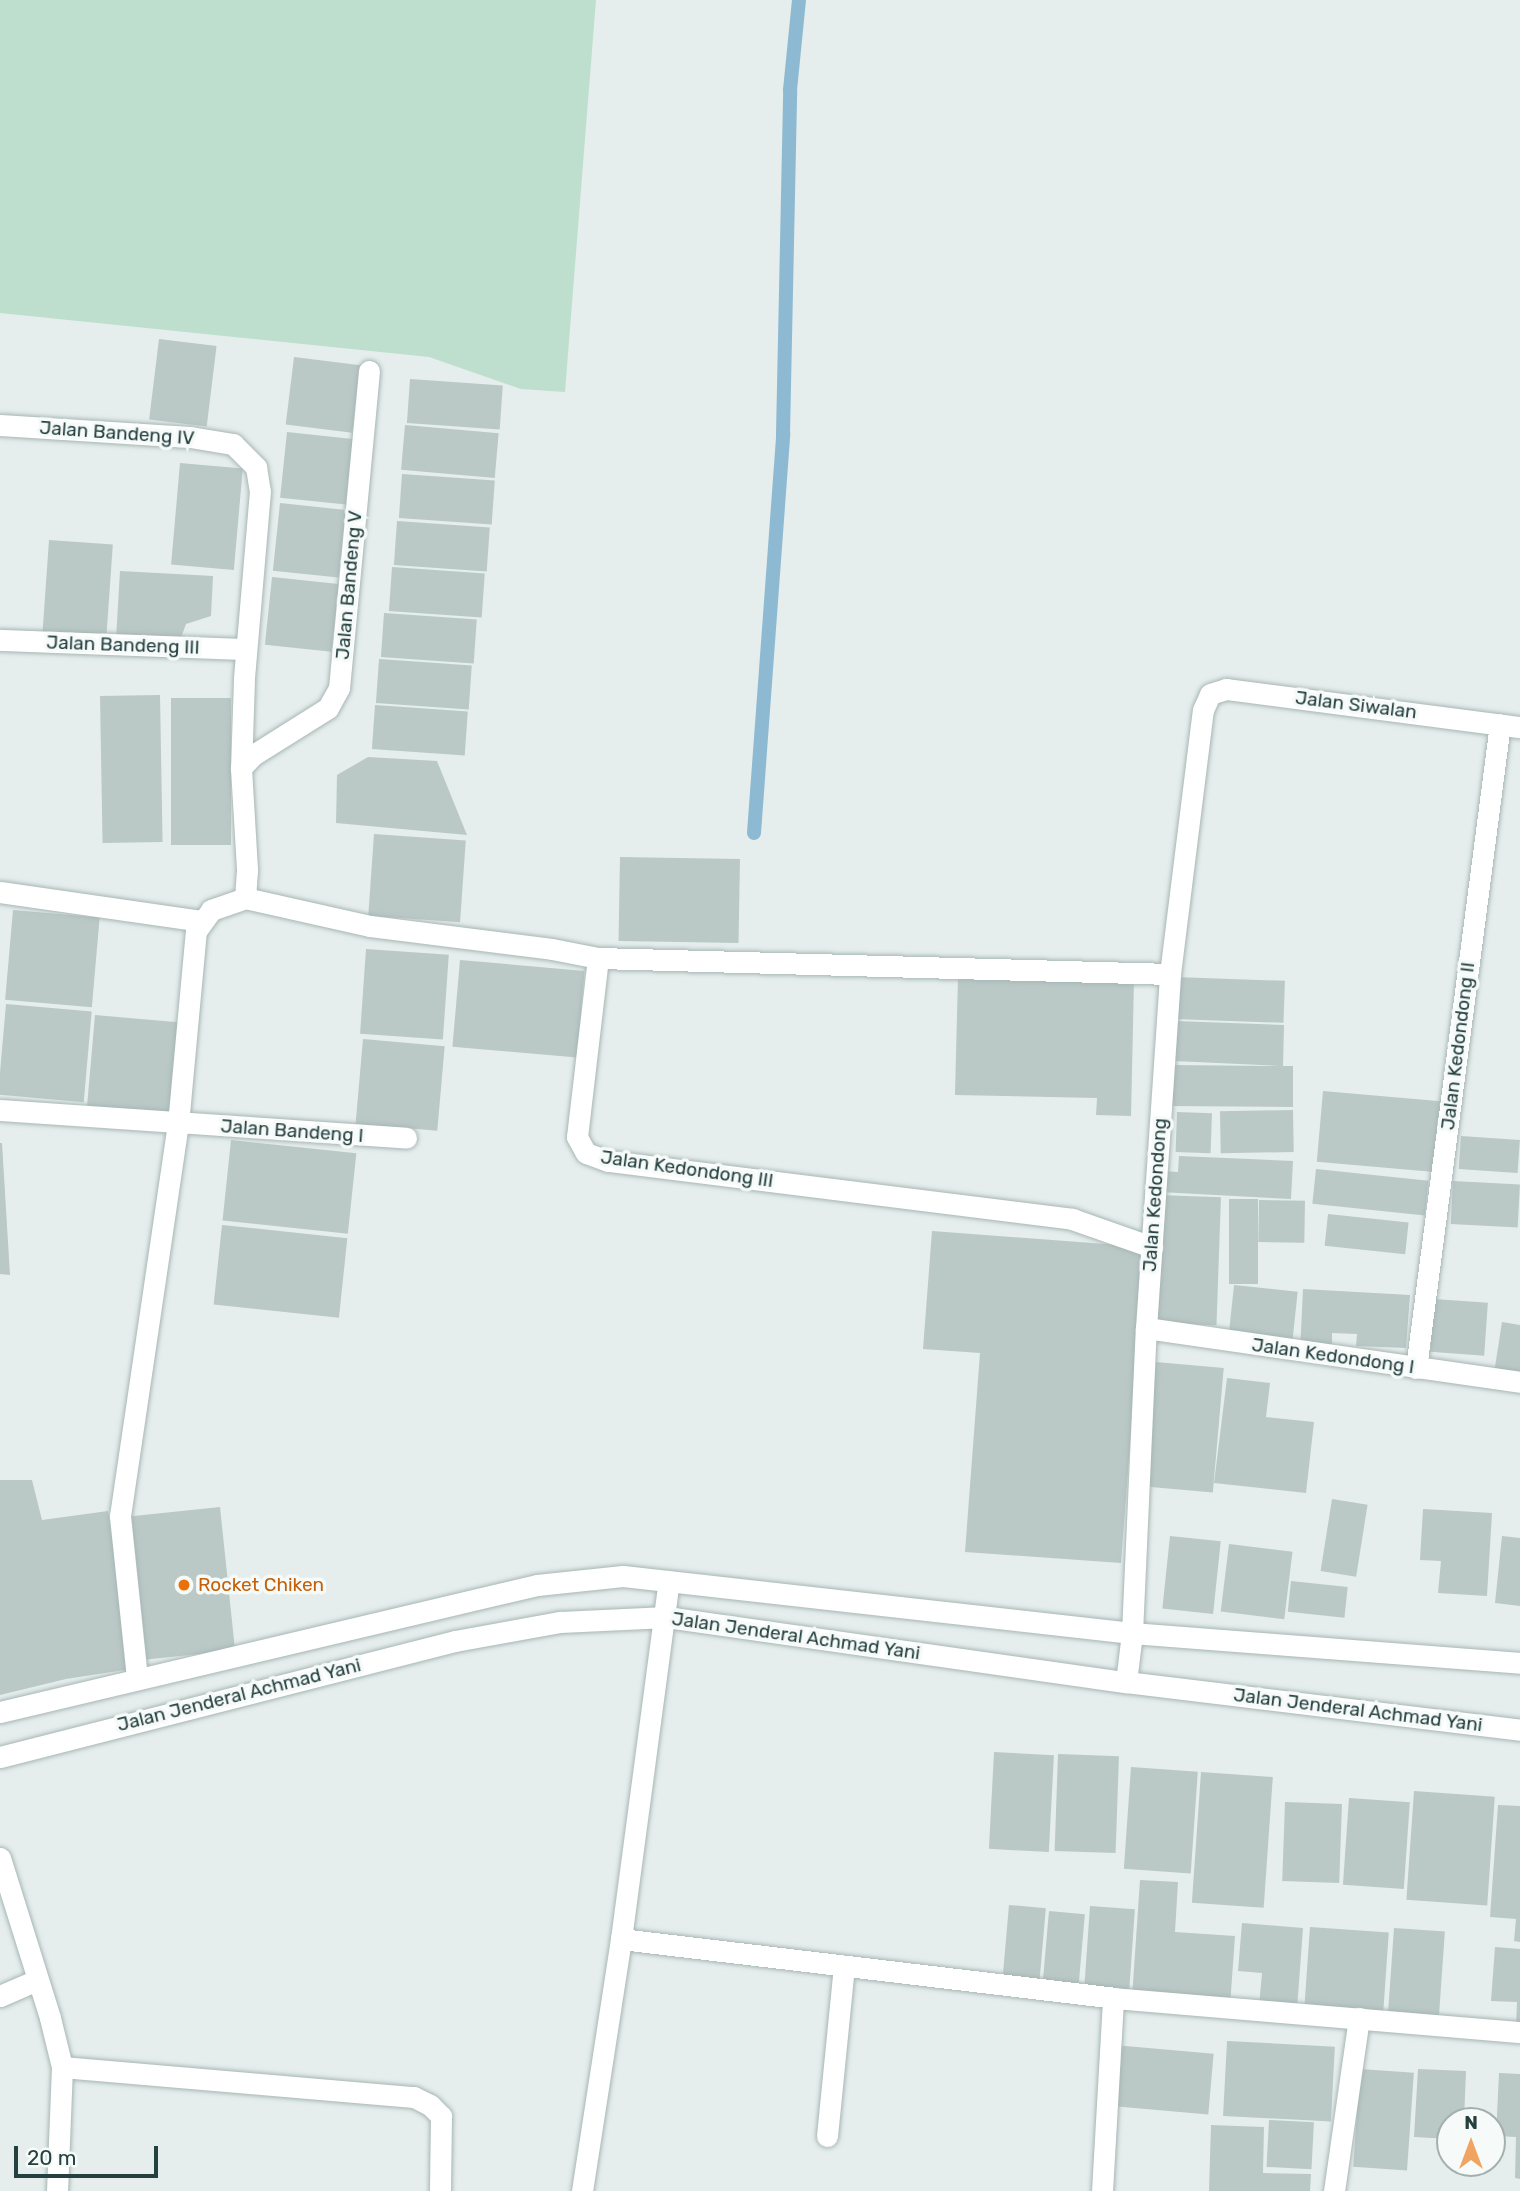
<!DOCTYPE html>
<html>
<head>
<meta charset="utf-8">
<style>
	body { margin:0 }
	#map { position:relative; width:1520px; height:2191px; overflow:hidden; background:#e5eeec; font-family:Rubik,sans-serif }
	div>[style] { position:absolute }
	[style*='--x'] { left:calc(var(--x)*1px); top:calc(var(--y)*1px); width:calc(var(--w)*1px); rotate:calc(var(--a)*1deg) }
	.green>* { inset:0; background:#bfdfce }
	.stream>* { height:14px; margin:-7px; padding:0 7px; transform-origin:7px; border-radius:7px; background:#8eb9d2 }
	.building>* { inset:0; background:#bac9c6; transform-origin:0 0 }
	.roads { filter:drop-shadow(0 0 2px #a7b6b5) drop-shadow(0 0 2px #a7b6b5) }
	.minor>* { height:21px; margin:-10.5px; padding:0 10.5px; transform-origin:10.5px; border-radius:10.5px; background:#fff }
	.secondary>* { height:21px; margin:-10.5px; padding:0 10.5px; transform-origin:10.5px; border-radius:10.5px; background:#fff }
	.dots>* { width:19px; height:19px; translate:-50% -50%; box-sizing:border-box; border:4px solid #f6faf9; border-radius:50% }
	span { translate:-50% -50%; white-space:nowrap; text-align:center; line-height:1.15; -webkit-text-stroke:7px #f6faf9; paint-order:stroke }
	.street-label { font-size:19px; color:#24403f }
	.food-label { font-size:19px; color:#c56008 }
	.left { translate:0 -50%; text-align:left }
	.north { position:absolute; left:1436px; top:2107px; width:70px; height:70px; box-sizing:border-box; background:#f6faf9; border:2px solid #a2b0af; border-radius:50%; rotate:0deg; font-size:19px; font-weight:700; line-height:28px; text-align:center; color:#24403f }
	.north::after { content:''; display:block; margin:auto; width:24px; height:32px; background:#f0a461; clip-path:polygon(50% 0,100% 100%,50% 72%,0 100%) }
	.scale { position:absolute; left:14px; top:2146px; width:144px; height:32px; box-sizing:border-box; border:4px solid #24403f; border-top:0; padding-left:9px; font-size:21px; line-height:24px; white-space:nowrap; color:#24403f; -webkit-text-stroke:5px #f6faf9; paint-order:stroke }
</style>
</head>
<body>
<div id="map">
	<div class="green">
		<div style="clip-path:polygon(0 0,596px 0,565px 392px,521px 389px,429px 357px,0 313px)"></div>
	</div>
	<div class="stream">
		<div style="--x:754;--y:833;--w:400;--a:-85.8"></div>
		<div style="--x:783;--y:434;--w:344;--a:-88.8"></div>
		<div style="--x:790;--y:90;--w:90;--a:-84.3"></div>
	</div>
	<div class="building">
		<div style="left:159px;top:339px;width:58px;height:81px;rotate:7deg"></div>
		<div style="left:294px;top:357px;width:67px;height:68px;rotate:7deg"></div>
		<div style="left:410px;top:379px;width:93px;height:44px;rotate:4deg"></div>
		<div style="left:405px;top:425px;width:94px;height:45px;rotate:5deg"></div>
		<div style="left:287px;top:432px;width:66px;height:66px;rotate:6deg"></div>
		<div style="left:180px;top:463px;width:63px;height:102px;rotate:5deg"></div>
		<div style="left:402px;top:474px;width:93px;height:44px;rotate:4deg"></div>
		<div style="left:280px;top:503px;width:66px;height:68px;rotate:6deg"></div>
		<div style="left:397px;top:521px;width:93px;height:44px;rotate:4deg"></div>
		<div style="left:49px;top:540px;width:64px;height:95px;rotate:4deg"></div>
		<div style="left:392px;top:567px;width:93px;height:44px;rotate:4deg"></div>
		<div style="clip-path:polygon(120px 571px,213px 576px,211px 616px,186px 624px,179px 643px,116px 639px)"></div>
		<div style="left:272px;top:577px;width:67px;height:68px;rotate:6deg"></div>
		<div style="left:384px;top:613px;width:93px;height:44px;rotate:4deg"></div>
		<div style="left:379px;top:659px;width:93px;height:44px;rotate:4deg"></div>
		<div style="left:160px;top:695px;width:147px;height:60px;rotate:89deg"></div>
		<div style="left:171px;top:698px;width:60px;height:147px"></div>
		<div style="left:375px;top:705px;width:93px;height:44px;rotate:4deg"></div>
		<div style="clip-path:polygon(368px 757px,437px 761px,467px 835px,336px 823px,337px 775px)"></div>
		<div style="left:374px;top:834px;width:92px;height:82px;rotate:4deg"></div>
		<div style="left:620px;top:857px;width:120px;height:84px;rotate:1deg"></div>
		<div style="left:13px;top:910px;width:87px;height:90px;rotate:5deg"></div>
		<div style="left:366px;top:949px;width:83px;height:85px;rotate:4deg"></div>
		<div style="left:460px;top:960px;width:125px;height:87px;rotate:5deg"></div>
		<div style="clip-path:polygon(958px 976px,1134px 980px,1131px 1116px,1096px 1115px,1097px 1098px,955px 1095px)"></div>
		<div style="left:1175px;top:977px;width:110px;height:42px;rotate:2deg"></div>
		<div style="left:6px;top:1004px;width:86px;height:91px;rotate:5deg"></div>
		<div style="left:95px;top:1015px;width:86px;height:91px;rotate:5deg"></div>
		<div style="clip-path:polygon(1175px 1021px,1284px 1025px,1283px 1066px,1293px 1066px,1293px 1107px,1168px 1106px,1168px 1065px,1280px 1066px,1174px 1061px)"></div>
		<div style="left:363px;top:1039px;width:82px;height:85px;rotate:5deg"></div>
		<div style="left:1323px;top:1091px;width:118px;height:71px;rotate:5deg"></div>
		<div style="left:1293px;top:1110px;width:42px;height:73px;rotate:89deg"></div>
		<div style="left:1177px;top:1112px;width:35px;height:40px;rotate:2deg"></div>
		<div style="left:1461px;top:1136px;width:59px;height:33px;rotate:4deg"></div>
		<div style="left:231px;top:1140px;width:126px;height:81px;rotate:6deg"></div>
		<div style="clip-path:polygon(0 1143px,2px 1143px,10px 1275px,0 1274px)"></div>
		<div style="clip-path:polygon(1179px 1156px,1293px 1161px,1291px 1199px,1160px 1192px,1161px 1171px,1178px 1172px)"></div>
		<div style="left:1316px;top:1169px;width:113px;height:35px;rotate:6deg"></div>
		<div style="left:1453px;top:1181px;width:67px;height:43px;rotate:3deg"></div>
		<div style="left:1157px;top:1195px;width:64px;height:128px;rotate:2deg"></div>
		<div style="left:1229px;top:1199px;width:29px;height:85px"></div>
		<div style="left:1259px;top:1200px;width:46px;height:42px;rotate:1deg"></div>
		<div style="left:1328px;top:1214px;width:81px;height:32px;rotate:6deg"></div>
		<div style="left:222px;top:1225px;width:126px;height:80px;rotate:6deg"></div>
		<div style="clip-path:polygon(932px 1231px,1145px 1247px,1121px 1563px,965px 1552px,980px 1353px,923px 1349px)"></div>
		<div style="left:1234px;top:1285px;width:64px;height:54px;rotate:6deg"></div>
		<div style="clip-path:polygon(1303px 1289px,1410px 1295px,1406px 1348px,1356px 1346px,1357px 1334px,1332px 1333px,1332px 1352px,1300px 1351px)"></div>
		<div style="left:1434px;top:1299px;width:54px;height:53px;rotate:4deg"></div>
		<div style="clip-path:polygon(1502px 1322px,1520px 1325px,1520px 1377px,1494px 1373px)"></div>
		<div style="left:1156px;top:1362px;width:68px;height:125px;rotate:5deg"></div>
		<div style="clip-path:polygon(1227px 1378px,1270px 1383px,1266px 1417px,1314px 1422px,1306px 1493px,1214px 1483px)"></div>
		<div style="clip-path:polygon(0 1480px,32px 1480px,42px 1520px,108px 1511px,131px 1669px,66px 1679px,0 1695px)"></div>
		<div style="left:1332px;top:1499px;width:36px;height:73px;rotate:9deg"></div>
		<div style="left:220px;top:1507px;width:144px;height:89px;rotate:84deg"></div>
		<div style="clip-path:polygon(1423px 1509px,1492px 1513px,1487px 1596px,1438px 1593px,1441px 1561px,1420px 1560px)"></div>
		<div style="left:1170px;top:1536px;width:51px;height:73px;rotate:6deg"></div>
		<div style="clip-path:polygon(1502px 1536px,1520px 1538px,1520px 1606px,1495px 1603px)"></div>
		<div style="left:1229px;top:1544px;width:64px;height:68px;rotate:7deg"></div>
		<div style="left:1291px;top:1581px;width:57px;height:31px;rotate:6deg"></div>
		<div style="left:994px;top:1752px;width:60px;height:97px;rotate:3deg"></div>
		<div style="left:1058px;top:1754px;width:61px;height:97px;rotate:2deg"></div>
		<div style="left:1131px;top:1767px;width:67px;height:102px;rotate:4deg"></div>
		<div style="left:1201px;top:1772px;width:72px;height:131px;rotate:4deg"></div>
		<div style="left:1414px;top:1791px;width:81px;height:109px;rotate:4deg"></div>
		<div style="left:1349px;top:1798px;width:61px;height:87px;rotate:4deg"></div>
		<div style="left:1285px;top:1802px;width:57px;height:79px;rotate:2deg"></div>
		<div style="clip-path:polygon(1498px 1805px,1520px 1806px,1520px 1942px,1514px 1941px,1516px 1919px,1490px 1917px)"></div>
		<div style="clip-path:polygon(1140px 1880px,1178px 1882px,1175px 1932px,1235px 1936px,1230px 2006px,1132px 1998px)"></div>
		<div style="left:1009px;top:1905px;width:37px;height:76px;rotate:5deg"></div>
		<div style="left:1090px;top:1906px;width:45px;height:86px;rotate:4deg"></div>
		<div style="left:1049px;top:1911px;width:36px;height:75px;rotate:5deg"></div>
		<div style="clip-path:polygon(1242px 1923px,1303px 1928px,1297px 2009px,1259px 2006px,1262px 1973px,1238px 1971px)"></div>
		<div style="left:1310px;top:1927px;width:79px;height:84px;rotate:4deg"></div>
		<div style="left:1394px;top:1928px;width:51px;height:89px;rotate:4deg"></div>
		<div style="clip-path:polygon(1495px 1947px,1520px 1949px,1520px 2027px,1516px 2026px,1517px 2002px,1491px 2001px)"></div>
		<div style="left:1227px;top:2041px;width:108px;height:75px;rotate:3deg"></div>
		<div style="left:1114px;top:2045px;width:100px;height:61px;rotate:5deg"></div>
		<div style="left:1360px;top:2069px;width:54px;height:98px;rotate:4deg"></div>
		<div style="clip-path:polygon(1418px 2069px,1466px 2071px,1464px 2121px,1450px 2121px,1450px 2139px,1414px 2137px)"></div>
		<div style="clip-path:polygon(1499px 2073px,1520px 2074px,1520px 2179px,1515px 2178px,1516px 2137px,1496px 2136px)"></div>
		<div style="left:1269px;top:2120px;width:45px;height:47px;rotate:3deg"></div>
		<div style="clip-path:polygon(1211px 2125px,1264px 2127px,1263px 2173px,1311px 2174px,1310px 2191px,1209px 2191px)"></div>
	</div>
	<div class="roads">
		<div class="minor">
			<div style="--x:369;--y:371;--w:318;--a:95.4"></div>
			<div style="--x:339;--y:688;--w:23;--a:119"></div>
			<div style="--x:328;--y:708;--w:89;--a:147.9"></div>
			<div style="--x:253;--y:755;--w:18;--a:133"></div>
			<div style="--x:241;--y:768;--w:102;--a:86.6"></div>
			<div style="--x:247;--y:870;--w:28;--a:94"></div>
			<div style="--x:245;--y:898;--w:128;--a:12.6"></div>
			<div style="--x:370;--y:926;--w:183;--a:7.2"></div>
			<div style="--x:552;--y:949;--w:47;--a:11.1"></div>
			<div style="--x:598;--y:958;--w:180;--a:96.7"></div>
			<div style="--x:577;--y:1137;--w:18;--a:61"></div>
			<div style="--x:586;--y:1153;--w:23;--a:20"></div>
			<div style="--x:608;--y:1161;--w:468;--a:7.1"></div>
			<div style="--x:1072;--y:1219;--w:85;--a:19.3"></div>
			<div style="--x:0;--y:425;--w:190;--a:3.6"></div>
			<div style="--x:190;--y:437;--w:44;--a:9.2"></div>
			<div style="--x:233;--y:444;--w:33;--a:45"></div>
			<div style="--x:256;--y:467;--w:24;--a:81"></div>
			<div style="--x:260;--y:491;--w:189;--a:94.9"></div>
			<div style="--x:244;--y:679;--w:89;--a:91.9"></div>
			<div style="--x:0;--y:640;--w:246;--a:2.1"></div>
			<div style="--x:0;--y:892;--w:203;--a:8.2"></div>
			<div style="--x:598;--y:958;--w:572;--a:1.6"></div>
			<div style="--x:0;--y:1110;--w:407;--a:3.9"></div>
			<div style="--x:1146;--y:1328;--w:378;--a:8.2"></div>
			<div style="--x:1416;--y:1368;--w:649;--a:-82.57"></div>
			<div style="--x:137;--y:1678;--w:163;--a:-96"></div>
			<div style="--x:120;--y:1516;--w:396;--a:-81.6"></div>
			<div style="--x:178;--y:1124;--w:194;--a:-84.7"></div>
			<div style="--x:196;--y:931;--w:26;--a:-54"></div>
			<div style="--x:211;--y:910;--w:36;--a:-19"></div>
			<div style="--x:1126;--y:1682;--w:49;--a:-83"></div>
			<div style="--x:1132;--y:1633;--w:305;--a:-87.4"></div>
			<div style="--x:1146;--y:1328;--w:355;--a:-86.1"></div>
			<div style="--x:1170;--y:974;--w:266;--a:-82.9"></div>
			<div style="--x:1203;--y:710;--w:17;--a:-66"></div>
			<div style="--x:1210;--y:694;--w:17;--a:-17"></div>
			<div style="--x:1226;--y:689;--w:296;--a:7.4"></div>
			<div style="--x:0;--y:1858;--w:168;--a:72.6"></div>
			<div style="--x:50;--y:2018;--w:50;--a:76.2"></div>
			<div style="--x:62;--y:2067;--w:124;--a:92.3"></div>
			<div style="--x:621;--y:1939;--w:496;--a:6.8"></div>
			<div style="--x:1113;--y:1998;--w:408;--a:4.8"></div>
			<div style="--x:0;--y:1996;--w:40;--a:-23.4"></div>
			<div style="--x:62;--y:2067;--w:353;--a:4.9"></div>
			<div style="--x:414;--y:2097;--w:18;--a:27"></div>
			<div style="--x:430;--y:2105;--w:16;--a:45"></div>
			<div style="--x:441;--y:2116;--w:75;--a:90.8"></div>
			<div style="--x:827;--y:2136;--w:171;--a:-84.3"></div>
			<div style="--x:582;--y:2191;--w:255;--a:-81.2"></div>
			<div style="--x:621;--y:1939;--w:361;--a:-82.4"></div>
			<div style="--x:1102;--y:2191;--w:193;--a:-86.7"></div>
			<div style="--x:1334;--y:2191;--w:175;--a:-81.8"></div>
		</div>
		<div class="secondary">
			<div style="--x:0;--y:1712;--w:552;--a:-13.31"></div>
			<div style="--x:537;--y:1585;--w:86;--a:-6"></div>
			<div style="--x:623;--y:1576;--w:512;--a:6.39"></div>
			<div style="--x:1132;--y:1633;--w:389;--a:4.4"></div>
			<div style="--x:0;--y:1757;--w:470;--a:-14.3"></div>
			<div style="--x:455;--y:1641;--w:107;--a:-10.3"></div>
			<div style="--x:560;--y:1622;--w:107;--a:-2.7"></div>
			<div style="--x:667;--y:1617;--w:464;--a:8.1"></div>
			<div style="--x:1126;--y:1682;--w:397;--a:6.9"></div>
		</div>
	</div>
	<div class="dots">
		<div style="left:184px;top:1585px;background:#e8710a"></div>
	</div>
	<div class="street-label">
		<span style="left:117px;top:433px;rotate:4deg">Jalan Bandeng IV</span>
		<span style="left:349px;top:585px;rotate:-85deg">Jalan Bandeng V</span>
		<span style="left:123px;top:645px;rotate:2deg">Jalan Bandeng III</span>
		<span style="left:1356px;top:705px;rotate:7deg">Jalan Siwalan</span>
		<span style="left:1458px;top:1046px;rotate:-83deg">Jalan Kedondong II</span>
		<span style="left:292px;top:1131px;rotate:4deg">Jalan Bandeng I</span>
		<span style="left:687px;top:1169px;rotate:8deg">Jalan Kedondong III</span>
		<span style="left:1155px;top:1195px;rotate:-86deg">Jalan Kedondong</span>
		<span style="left:1333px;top:1356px;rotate:8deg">Jalan Kedondong I</span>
		<span style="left:796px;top:1636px;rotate:8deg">Jalan Jenderal Achmad Yani</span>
		<span style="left:239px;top:1695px;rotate:-14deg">Jalan Jenderal Achmad Yani</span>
		<span style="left:1358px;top:1710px;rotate:7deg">Jalan Jenderal Achmad Yani</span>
	</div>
	<div class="food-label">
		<span class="left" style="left:198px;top:1585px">Rocket Chiken</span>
	</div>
	<div class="north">N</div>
	<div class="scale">20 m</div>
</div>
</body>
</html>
